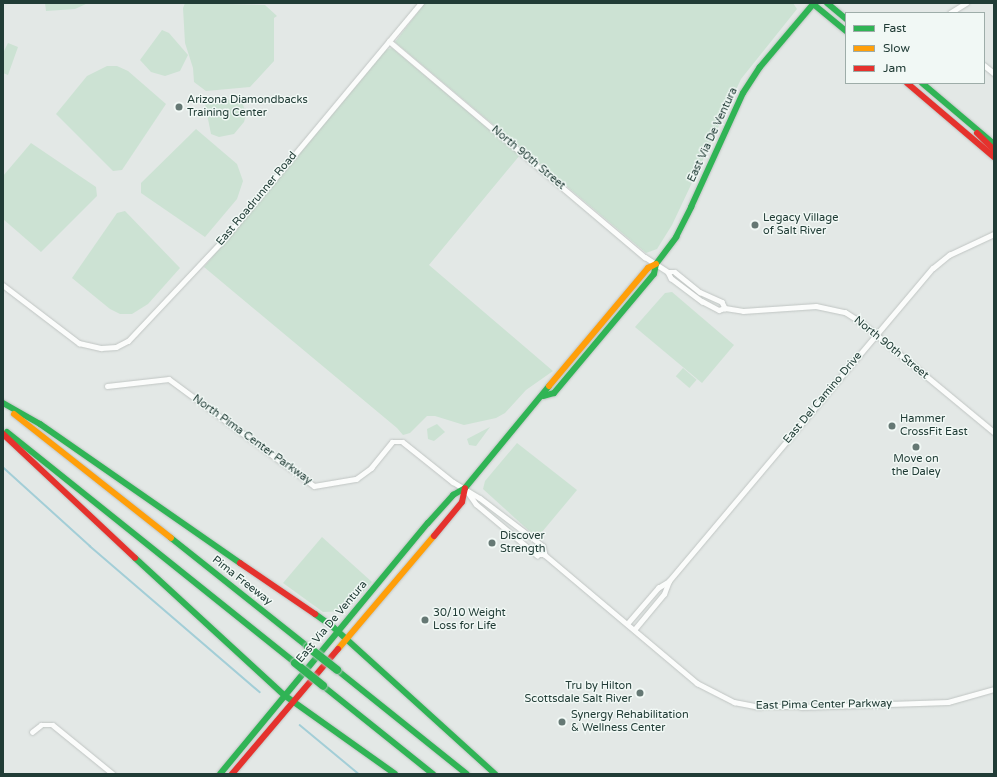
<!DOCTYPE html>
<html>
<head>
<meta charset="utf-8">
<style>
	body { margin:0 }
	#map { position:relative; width:997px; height:777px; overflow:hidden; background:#e3e8e6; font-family:"Varela Round",sans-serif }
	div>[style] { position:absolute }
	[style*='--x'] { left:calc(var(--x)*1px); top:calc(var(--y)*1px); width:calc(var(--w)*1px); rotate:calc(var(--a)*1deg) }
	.green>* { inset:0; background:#cce2d3; transform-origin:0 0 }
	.stream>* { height:1.5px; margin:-0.75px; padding:0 0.75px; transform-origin:0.75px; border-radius:0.75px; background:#a3ced7 }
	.roads { filter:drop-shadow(0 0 1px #c0c5c3) drop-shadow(0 0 1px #c0c5c3) }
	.street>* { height:4.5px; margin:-2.25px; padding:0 2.25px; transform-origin:2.25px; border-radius:2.25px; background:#fbfcfb }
	.fast>* { height:6px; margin:-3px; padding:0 3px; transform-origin:3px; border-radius:3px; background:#30b455 }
	.slow>* { height:6px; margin:-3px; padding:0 3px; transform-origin:3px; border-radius:3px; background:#ff9f0a }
	.jam>* { height:6px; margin:-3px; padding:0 3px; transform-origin:3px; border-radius:3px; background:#e5322d }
	.bridges { filter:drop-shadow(0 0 1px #bcc5c3) drop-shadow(0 0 1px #bcc5c3) }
	.fast-bridge>* { height:8px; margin:-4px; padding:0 4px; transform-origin:4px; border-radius:4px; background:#30b455 }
	.dots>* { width:11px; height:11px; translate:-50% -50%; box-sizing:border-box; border:2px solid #f1f8f5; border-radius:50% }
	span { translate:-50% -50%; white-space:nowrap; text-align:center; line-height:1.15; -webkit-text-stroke:3px #f1f8f5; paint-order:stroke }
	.poi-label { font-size:11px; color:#213c36 }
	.left { translate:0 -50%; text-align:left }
	.right { translate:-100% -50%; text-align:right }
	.street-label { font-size:11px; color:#213c36 }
	.frame { position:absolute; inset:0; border:4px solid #213c36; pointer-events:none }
	.legend { position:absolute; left:845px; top:12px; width:140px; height:72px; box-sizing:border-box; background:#f1f8f5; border:1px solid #9eada9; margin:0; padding:5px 7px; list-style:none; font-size:12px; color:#213c36 }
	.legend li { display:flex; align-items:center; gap:8px; height:20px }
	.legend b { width:20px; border:1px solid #9eada9 }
</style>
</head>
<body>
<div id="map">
	<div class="green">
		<div style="clip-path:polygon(45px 3px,88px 3px,75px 9px,46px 11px)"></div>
		<div style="clip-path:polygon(185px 3px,265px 5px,277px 16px,274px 18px,274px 61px,250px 87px,206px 91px,194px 82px,193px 68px,185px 43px,183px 8px)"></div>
		<div style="clip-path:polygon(425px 3px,793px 3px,797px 9px,741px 79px,672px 225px,657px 249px,646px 253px,395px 42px)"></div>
		<div style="clip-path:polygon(162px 30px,169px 33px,188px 55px,180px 71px,165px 76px,151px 72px,140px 60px)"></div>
		<div style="clip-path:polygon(8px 43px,18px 47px,8px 75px,3px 73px,3px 53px)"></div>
		<div style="clip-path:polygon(392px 48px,520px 155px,429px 265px,553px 371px,526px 390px,505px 413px,496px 418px,464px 425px,435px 416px,427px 416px,410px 433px,403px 435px,397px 428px,204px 267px,385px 50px)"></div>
		<div style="clip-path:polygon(107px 66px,117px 66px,128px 71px,166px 104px,122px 170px,113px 171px,56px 114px,87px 76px)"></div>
		<div style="clip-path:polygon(212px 98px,242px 101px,246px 115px,244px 122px,234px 134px,219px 137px,211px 134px,205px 104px,207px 100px)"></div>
		<div style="clip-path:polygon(196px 129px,237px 164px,243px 181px,237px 199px,205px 237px,141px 193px,141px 183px)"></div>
		<div style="clip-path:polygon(31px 143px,96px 187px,97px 196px,41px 252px,3px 219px,3px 176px)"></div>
		<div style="clip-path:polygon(125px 211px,180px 268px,148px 304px,132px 314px,120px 314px,110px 309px,72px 278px,117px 213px)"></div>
		<div style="clip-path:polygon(672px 292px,734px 345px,702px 383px,635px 327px,665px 293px)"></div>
		<div style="left:683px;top:368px;width:18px;height:11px;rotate:41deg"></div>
		<div style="clip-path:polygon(437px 424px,445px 432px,434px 441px,428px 439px,427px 429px)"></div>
		<div style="clip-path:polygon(490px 427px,476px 446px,469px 445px,467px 439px)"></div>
		<div style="clip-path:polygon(517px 443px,577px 490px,537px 538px,483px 489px,485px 481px)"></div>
		<div style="clip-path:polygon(322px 537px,372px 582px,346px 611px,323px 612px,283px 583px)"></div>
	</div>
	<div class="stream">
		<div style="--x:3;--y:467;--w:118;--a:42.2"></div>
		<div style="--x:90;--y:546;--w:224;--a:40.7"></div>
		<div style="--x:300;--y:725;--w:77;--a:39.7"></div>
	</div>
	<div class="roads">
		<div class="street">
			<div style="--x:950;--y:13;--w:19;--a:-32"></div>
			<div style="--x:389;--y:41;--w:335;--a:40.2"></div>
			<div style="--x:645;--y:257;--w:27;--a:33"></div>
			<div style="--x:668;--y:272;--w:7;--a:0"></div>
			<div style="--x:675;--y:272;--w:32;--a:39"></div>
			<div style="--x:700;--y:292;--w:24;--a:24"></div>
			<div style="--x:722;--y:302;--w:7;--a:63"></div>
			<div style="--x:984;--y:65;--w:13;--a:39"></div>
			<div style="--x:668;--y:272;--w:7;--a:63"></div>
			<div style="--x:671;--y:278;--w:39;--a:37"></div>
			<div style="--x:702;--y:301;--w:19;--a:28"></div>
			<div style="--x:719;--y:310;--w:6;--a:-18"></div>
			<div style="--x:725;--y:308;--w:18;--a:9"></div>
			<div style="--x:743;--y:311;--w:73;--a:-3.9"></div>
			<div style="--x:816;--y:306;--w:30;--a:12"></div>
			<div style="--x:845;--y:312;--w:19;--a:32"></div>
			<div style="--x:861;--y:322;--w:173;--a:39.6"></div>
			<div style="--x:3;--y:285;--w:96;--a:37.3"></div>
			<div style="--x:79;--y:343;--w:23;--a:13"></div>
			<div style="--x:101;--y:348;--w:15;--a:-4"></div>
			<div style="--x:116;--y:347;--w:13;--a:-27"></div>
			<div style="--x:128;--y:341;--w:143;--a:-46.7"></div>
			<div style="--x:226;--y:237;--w:305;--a:-50.2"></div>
			<div style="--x:107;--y:386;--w:62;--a:-6.4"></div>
			<div style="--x:169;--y:379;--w:180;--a:36.4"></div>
			<div style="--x:314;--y:486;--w:43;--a:-9.5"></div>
			<div style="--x:356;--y:479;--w:19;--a:-36"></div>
			<div style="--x:371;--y:468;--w:33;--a:-51"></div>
			<div style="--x:392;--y:442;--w:11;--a:0"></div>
			<div style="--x:403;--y:442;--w:64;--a:38.7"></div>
			<div style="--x:453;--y:482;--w:31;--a:31"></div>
			<div style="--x:480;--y:498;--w:79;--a:37.3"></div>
			<div style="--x:543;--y:546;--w:9;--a:77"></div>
			<div style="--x:545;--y:555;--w:199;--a:40.1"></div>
			<div style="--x:697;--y:683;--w:42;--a:27.2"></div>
			<div style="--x:734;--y:702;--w:26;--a:11"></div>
			<div style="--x:760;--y:707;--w:41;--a:0"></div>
			<div style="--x:801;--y:707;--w:147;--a:-1.9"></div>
			<div style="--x:948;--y:702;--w:48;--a:-15.8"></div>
			<div style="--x:467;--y:491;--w:16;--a:55"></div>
			<div style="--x:476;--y:504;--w:80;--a:39.9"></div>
			<div style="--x:537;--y:555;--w:8;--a:0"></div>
			<div style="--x:627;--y:624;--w:48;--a:-49.3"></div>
			<div style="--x:658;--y:588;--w:13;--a:-32"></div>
			<div style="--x:669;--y:581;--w:409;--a:-49.9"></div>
			<div style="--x:933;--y:268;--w:21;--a:-39"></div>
			<div style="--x:949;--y:255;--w:50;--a:-25"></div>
			<div style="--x:634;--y:630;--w:47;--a:-50.2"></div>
			<div style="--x:664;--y:594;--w:14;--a:-69"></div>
			<div style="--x:32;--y:732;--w:11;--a:-38"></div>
			<div style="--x:41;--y:725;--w:12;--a:0"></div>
			<div style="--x:53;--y:725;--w:77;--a:39.2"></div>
		</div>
		<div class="fast">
			<div style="--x:812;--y:3;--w:44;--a:39.5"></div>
			<div style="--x:827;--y:3;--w:25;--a:40"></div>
			<div style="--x:922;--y:83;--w:94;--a:40.3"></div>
			<div style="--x:543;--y:396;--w:11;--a:-15"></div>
			<div style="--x:554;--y:393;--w:155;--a:-50"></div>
			<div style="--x:654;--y:274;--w:10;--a:-79"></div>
			<div style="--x:656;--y:264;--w:34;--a:-53"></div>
			<div style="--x:676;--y:237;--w:34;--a:-63"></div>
			<div style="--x:691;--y:207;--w:125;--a:-65.5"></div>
			<div style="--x:743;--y:93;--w:31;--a:-57"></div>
			<div style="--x:760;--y:67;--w:84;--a:-49.8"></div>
			<div style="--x:3;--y:403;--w:43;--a:29.6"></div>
			<div style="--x:40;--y:424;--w:244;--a:34.8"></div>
			<div style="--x:7;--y:432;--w:369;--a:38.7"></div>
			<div style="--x:171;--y:538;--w:175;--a:38.5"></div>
			<div style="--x:135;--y:558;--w:202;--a:42.6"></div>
			<div style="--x:284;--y:695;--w:136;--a:35.4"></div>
			<div style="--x:315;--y:614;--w:22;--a:36"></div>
			<div style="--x:333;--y:627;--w:219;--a:42.2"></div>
			<div style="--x:337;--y:670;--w:166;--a:38.7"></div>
			<div style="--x:323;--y:686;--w:141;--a:38.7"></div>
			<div style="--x:220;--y:774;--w:326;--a:-50.4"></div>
			<div style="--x:428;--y:523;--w:38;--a:-48"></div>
			<div style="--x:453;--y:495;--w:14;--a:-30"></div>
			<div style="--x:465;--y:488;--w:132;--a:-50.5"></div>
		</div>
		<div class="slow">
			<div style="--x:549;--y:386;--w:154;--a:-50"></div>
			<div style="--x:648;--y:268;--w:9;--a:-27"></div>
			<div style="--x:14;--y:414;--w:200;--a:38.3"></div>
			<div style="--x:338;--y:649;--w:148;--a:-49.7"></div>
		</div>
		<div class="jam">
			<div style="--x:907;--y:83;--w:114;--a:40.4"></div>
			<div style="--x:977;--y:133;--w:24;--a:45"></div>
			<div style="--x:3;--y:434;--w:181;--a:43.2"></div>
			<div style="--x:434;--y:536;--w:44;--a:-50.5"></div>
			<div style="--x:462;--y:502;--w:14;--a:-78"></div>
			<div style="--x:240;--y:563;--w:91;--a:34.2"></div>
			<div style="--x:232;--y:774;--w:164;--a:-49.7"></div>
		</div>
	</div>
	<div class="bridges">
		<div class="fast-bridge">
			<div style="--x:308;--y:647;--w:37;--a:38"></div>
			<div style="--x:295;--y:663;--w:36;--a:39"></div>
		</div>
	</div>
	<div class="dots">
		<div style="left:179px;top:107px;background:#657874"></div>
		<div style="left:755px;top:225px;background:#657874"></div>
		<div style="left:892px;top:426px;background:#657874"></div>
		<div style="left:916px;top:447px;background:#657874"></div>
		<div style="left:492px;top:543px;background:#657874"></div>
		<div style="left:425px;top:620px;background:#657874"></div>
		<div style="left:640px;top:693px;background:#657874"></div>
		<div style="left:562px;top:722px;background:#657874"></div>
	</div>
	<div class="poi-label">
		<span class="left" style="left:187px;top:107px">Arizona Diamondbacks<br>Training Center</span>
		<span class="left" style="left:763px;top:225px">Legacy Village<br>of Salt River</span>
		<span class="left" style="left:900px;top:426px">Hammer<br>CrossFit East</span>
		<span style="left:916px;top:466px">Move on<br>the Daley</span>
		<span class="left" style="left:500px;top:543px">Discover<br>Strength</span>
		<span class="left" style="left:433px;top:620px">30/10 Weight<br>Loss for Life</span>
		<span class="right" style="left:632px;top:693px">Tru by Hilton<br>Scottsdale Salt River</span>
		<span class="left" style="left:571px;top:722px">Synergy Rehabilitation<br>&amp; Wellness Center</span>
	</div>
	<div class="street-label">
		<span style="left:713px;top:135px;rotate:-65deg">East Via De Ventura</span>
		<span style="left:528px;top:158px;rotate:40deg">North 90th Street</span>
		<span style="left:257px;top:199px;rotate:-50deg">East Roadrunner Road</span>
		<span style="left:891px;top:348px;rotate:39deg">North 90th Street</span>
		<span style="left:823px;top:398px;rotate:-50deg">East Del Camino Drive</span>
		<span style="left:252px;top:440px;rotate:36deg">North Pima Center Parkway</span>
		<span style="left:242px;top:581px;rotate:38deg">Pima Freeway</span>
		<span style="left:332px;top:622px;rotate:-50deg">East Via De Ventura</span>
		<span style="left:824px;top:705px;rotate:-1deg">East Pima Center Parkway</span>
	</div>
	<div class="frame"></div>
	<ul class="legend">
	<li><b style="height:5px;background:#30b455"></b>Fast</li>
	<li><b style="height:5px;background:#ff9f0a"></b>Slow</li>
	<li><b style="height:5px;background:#e5322d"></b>Jam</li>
	</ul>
</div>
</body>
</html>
